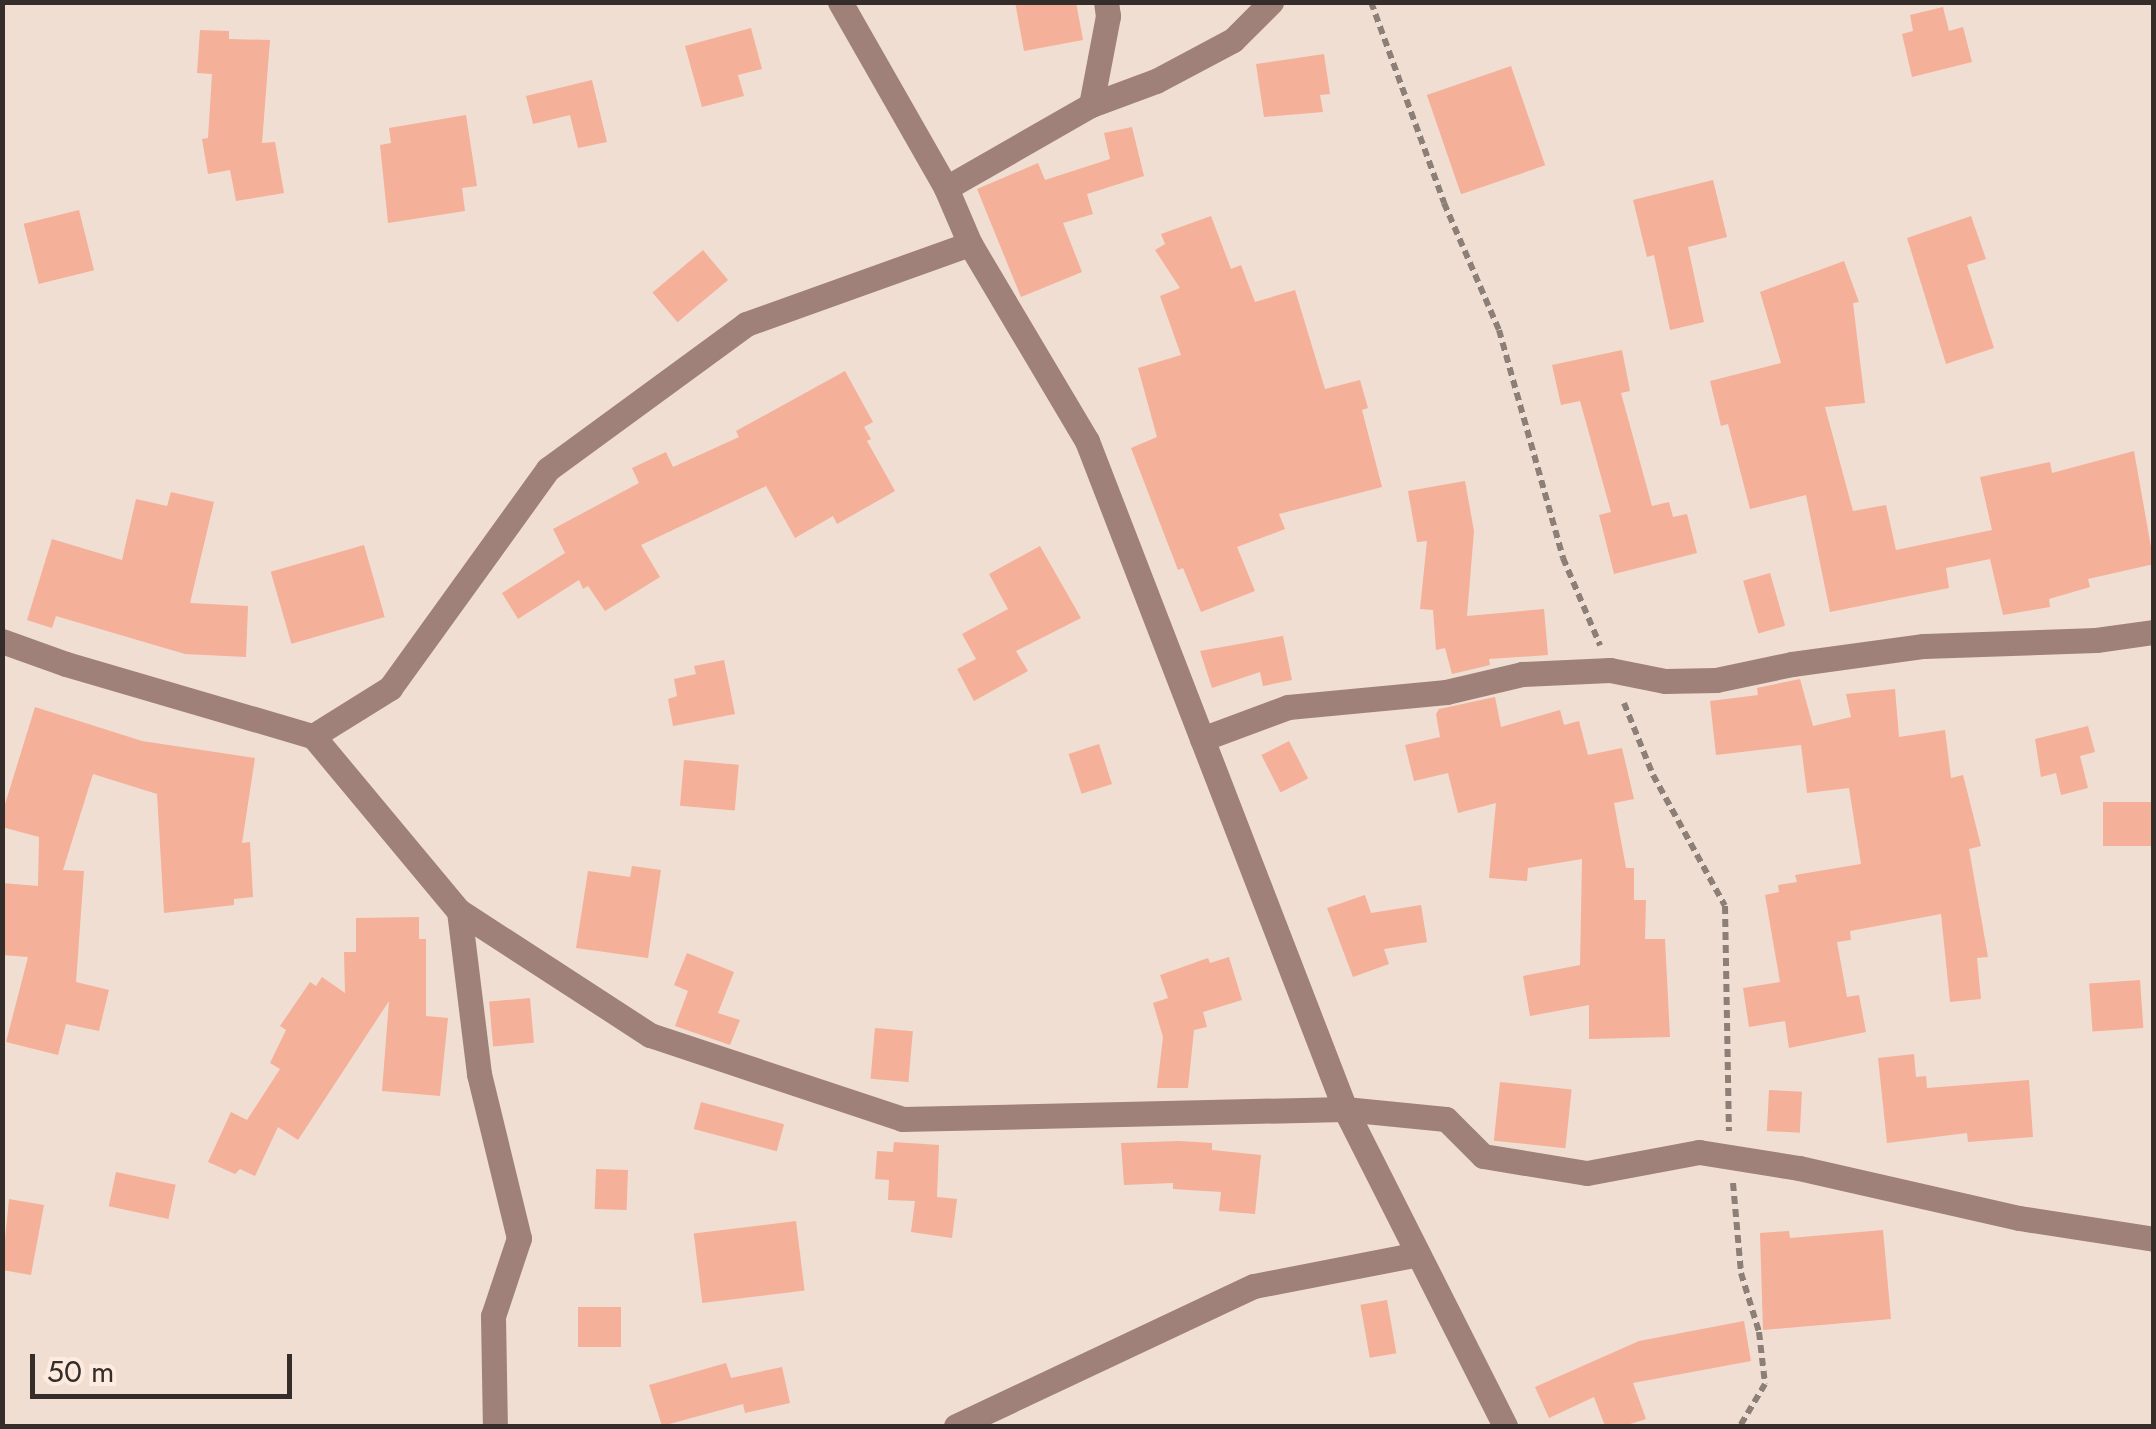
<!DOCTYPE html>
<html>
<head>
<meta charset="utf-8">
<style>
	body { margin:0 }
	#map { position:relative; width:2156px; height:1429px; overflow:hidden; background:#f0ded2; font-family:Jost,sans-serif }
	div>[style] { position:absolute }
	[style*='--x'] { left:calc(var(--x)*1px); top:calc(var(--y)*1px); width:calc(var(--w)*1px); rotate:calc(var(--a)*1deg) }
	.building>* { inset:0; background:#f4b099; transform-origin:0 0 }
	.path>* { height:6px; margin-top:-3px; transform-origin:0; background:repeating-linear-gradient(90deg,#8b7f77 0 8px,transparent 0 13px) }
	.minor>* { height:25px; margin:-12.5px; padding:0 12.5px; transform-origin:12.5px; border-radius:12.5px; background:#9f817a }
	span { translate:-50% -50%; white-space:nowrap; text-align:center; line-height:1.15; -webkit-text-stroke:8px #fdebdf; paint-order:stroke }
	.frame { position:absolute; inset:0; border:5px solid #342d29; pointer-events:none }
	.scale { position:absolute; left:30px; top:1354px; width:262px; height:45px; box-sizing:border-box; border:5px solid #342d29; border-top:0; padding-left:12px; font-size:30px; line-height:35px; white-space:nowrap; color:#342d29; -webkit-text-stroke:8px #fdebdf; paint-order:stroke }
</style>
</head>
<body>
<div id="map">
	<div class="building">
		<div style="clip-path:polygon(1015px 2px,1076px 2px,1083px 40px,1024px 51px)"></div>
		<div style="clip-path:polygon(1943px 7px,1949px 31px,1963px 27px,1972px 62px,1912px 77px,1902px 34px,1913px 31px,1910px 15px)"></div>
		<div style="clip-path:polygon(751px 28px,762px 69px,738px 75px,744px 96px,702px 107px,685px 46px)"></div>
		<div style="clip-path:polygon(200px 30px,229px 31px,229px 39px,270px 40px,262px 143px,275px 142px,284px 193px,236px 201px,230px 170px,208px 174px,202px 139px,208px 138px,212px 74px,197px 73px)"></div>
		<div style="clip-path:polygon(1324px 54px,1330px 94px,1320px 95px,1323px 112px,1264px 117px,1256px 64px)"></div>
		<div style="left:1511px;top:66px;width:105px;height:89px;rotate:71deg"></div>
		<div style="clip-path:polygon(592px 80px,607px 142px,578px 148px,570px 115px,533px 124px,526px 96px)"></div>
		<div style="clip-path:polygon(466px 115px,477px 186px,462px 188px,465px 211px,388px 223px,380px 145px,391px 143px,389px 128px)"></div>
		<div style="clip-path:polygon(1132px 127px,1144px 176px,1087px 194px,1093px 214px,1063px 223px,1082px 272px,1021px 297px,977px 189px,1038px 163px,1045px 180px,1110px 159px,1104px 133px)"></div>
		<div style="clip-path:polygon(1713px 180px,1727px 237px,1688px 247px,1704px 322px,1670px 330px,1654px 255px,1647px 257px,1633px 200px)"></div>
		<div style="left:79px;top:210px;width:62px;height:57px;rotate:76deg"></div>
		<div style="clip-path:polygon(1211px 216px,1231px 269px,1241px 265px,1255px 302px,1295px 290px,1325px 389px,1360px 380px,1368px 408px,1362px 410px,1382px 487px,1279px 514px,1285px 529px,1237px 547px,1255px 591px,1201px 612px,1183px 568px,1178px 570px,1131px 448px,1157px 437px,1138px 368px,1181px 355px,1160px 296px,1180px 288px,1155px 250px,1165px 244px,1161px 234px)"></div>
		<div style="clip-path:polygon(1971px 216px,1986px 259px,1967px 265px,1994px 348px,1946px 364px,1907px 238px)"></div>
		<div style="left:703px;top:250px;width:39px;height:66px;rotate:50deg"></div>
		<div style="clip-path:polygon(1844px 261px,1859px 302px,1853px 303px,1865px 403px,1825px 407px,1853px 511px,1886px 505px,1896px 550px,1992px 530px,1980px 477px,2050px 462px,2052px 473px,2134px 451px,2154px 564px,2088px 579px,2090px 587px,2049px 599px,2050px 607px,2003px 615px,1990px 559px,1946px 568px,1949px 588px,1830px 612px,1806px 495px,1750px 509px,1728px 424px,1721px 426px,1710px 381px,1781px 363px,1760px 292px)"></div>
		<div style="clip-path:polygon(1622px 350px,1630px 391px,1621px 393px,1652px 506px,1669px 502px,1673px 517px,1687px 514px,1697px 553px,1614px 574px,1599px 515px,1611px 512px,1580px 401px,1561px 405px,1552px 365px)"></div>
		<div style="clip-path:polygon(845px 371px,873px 422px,864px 427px,871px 439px,867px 441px,895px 491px,837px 524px,833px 516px,795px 538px,766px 486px,641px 545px,660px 577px,605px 611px,588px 586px,583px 589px,579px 580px,518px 619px,502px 593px,565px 553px,553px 529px,639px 483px,632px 468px,666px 452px,673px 467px,739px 437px,736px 431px)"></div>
		<div style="clip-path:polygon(1465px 481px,1474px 531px,1467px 616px,1544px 609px,1548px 655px,1489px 659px,1490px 665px,1452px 674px,1445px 648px,1436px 650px,1433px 610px,1420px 609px,1427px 541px,1417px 542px,1408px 491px)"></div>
		<div style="clip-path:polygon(171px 492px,214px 502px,190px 603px,248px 606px,246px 657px,185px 654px,56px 616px,52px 628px,27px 620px,52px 539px,122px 560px,136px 499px,167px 506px)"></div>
		<div style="left:364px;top:545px;width:75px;height:97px;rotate:74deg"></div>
		<div style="clip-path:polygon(1040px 546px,1081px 618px,1016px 651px,1028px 671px,974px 701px,957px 669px,976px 659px,962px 634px,1008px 609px,989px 574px)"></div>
		<div style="left:1770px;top:573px;width:55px;height:28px;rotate:74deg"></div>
		<div style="clip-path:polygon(1283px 636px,1292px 680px,1263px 686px,1260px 672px,1212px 688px,1200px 651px)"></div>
		<div style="clip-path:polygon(724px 660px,735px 714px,673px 726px,668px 699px,677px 696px,674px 679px,696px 674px,694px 666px)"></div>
		<div style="clip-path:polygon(1800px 679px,1813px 726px,1851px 717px,1846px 694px,1895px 689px,1899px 737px,1945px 730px,1951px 778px,1963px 775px,1981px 846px,1969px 849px,1988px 957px,1977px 958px,1981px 999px,1950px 1002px,1941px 914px,1850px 931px,1851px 940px,1837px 942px,1847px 997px,1859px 995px,1866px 1032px,1789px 1048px,1785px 1021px,1749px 1027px,1743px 988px,1780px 982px,1765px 895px,1779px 892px,1778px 885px,1797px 882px,1795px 875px,1861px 864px,1849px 788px,1807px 793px,1801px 745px,1716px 755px,1710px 701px,1758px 695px,1757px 688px)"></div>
		<div style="clip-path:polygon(1495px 697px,1501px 727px,1560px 710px,1564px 725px,1579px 721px,1588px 755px,1622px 748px,1634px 799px,1614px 803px,1626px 868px,1634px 868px,1634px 900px,1646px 900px,1645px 939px,1665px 939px,1670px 1037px,1589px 1039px,1589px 1005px,1530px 1016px,1523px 976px,1580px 965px,1582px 859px,1528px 868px,1527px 881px,1489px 878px,1496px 803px,1458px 813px,1448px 773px,1414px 781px,1405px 745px,1440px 737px,1436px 714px,1439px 709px)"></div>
		<div style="clip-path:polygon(35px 707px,142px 741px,255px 758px,242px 843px,250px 842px,253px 897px,234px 899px,234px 905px,164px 913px,157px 794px,93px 774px,63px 870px,84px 871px,76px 982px,109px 990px,99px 1031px,66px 1024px,58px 1055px,6px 1042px,28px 957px,2px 955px,2px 883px,38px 886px,39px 837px,2px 827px,2px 814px)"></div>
		<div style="clip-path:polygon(2088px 726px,2095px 752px,2080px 756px,2088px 788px,2061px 795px,2056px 773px,2041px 777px,2035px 739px)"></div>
		<div style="left:1289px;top:741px;width:42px;height:31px;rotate:63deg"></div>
		<div style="left:1099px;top:744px;width:42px;height:32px;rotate:72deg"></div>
		<div style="left:684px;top:760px;width:55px;height:46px;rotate:5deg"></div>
		<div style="left:2154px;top:802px;width:44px;height:51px;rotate:90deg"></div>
		<div style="clip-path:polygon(632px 866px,661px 870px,648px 958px,576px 948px,588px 871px,630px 877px)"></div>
		<div style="clip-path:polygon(1365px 895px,1371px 913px,1421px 905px,1427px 942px,1384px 949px,1389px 964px,1353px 977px,1327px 908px)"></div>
		<div style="clip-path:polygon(419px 917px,419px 939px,426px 939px,426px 1016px,448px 1018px,440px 1096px,382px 1091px,389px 1001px,298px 1140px,278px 1127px,255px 1176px,240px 1169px,235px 1174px,208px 1162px,231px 1112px,247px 1120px,280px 1069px,270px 1063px,286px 1030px,280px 1026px,310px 982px,316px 986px,322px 977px,345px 993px,344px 952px,356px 952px,356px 918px)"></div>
		<div style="clip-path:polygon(687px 953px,734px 972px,718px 1013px,740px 1020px,730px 1045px,675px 1026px,688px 991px,674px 985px)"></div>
		<div style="clip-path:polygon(1229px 957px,1242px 1000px,1203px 1012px,1207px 1027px,1194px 1030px,1188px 1088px,1157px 1088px,1163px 1037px,1153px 1003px,1168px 998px,1160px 975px,1208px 958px,1210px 963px)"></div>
		<div style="left:2140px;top:980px;width:48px;height:51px;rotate:86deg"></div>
		<div style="left:530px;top:998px;width:45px;height:41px;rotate:85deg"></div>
		<div style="left:875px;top:1028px;width:38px;height:51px;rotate:5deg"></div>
		<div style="clip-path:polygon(1914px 1054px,1916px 1077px,1926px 1076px,1927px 1088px,2029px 1080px,2033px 1137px,1968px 1142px,1967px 1133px,1887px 1143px,1878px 1058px)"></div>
		<div style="left:1500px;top:1082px;width:72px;height:59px;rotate:6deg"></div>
		<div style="left:1769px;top:1090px;width:33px;height:41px;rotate:3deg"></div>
		<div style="left:701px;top:1102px;width:86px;height:28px;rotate:15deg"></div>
		<div style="clip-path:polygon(1179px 1141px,1212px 1143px,1212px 1150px,1261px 1155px,1255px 1214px,1219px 1211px,1221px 1192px,1173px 1189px,1173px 1183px,1124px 1185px,1121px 1143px)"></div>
		<div style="clip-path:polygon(894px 1142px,939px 1145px,937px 1197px,957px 1199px,952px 1238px,911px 1232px,915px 1201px,888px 1200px,889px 1180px,875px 1179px,877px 1151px,893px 1152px)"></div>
		<div style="left:596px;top:1169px;width:32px;height:40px;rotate:2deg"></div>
		<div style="left:116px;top:1172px;width:61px;height:35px;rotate:12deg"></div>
		<div style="clip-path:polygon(9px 1199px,44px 1205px,31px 1275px,2px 1270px)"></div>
		<div style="left:796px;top:1221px;width:70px;height:103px;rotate:83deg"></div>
		<div style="clip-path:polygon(1883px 1230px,1891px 1319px,1763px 1330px,1760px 1233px,1789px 1231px,1790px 1238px)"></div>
		<div style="left:1387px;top:1300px;width:54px;height:27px;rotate:80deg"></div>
		<div style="left:578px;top:1307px;width:43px;height:40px"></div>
		<div style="clip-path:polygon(1744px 1321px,1751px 1361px,1633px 1383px,1646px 1419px,1624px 1426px,1605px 1426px,1594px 1397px,1549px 1418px,1535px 1387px,1639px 1341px)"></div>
		<div style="clip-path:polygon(726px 1363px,731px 1378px,782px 1367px,790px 1403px,745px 1413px,743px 1404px,662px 1426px,649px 1385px)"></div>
	</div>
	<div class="path">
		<div style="--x:1371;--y:2;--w:214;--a:70"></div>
		<div style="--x:1444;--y:203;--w:138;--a:66.6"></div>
		<div style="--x:1499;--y:330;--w:237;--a:74.3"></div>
		<div style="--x:1563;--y:558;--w:95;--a:67"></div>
		<div style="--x:1624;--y:703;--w:78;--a:68.1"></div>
		<div style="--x:1653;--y:775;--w:149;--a:61.2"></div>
		<div style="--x:1725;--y:906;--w:225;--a:89"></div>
		<div style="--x:1733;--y:1183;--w:90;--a:84.9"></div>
		<div style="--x:1741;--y:1273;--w:62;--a:73"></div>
		<div style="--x:1759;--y:1332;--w:52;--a:83.4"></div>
		<div style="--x:1765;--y:1384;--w:49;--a:120.8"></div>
	</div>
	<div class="minor">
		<div style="--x:840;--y:2;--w:214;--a:60.3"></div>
		<div style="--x:946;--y:188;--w:61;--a:66.8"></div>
		<div style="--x:970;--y:244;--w:229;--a:59.3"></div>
		<div style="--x:1087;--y:441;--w:716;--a:68.88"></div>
		<div style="--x:1345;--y:1109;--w:355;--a:63.2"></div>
		<div style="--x:1091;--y:105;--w:91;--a:-79.2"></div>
		<div style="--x:1108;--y:16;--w:14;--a:-98"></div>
		<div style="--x:946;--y:188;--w:167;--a:-29.8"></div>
		<div style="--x:1091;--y:105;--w:69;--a:-20.3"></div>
		<div style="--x:1156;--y:81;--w:87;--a:-28"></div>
		<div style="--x:1233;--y:40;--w:54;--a:-45"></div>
		<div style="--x:2;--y:641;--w:68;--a:19.8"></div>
		<div style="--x:66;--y:664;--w:257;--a:16.3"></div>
		<div style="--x:313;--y:736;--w:228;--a:50.2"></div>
		<div style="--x:459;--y:911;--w:228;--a:33"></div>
		<div style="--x:650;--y:1035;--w:266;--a:18.4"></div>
		<div style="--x:902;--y:1119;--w:443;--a:-1.3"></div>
		<div style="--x:1345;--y:1109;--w:101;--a:5.7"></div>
		<div style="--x:1446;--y:1119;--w:52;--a:45"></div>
		<div style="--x:1483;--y:1156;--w:105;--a:9.3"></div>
		<div style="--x:1587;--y:1173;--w:114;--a:-10.6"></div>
		<div style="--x:1699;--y:1152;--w:101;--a:9.1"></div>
		<div style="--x:1799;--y:1168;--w:226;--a:12.8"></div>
		<div style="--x:2019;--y:1218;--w:137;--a:8.8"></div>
		<div style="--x:313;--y:736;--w:91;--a:-31.9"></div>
		<div style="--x:390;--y:688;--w:270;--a:-54.2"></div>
		<div style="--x:548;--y:469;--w:245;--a:-36.2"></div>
		<div style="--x:746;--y:324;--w:238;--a:-19.7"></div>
		<div style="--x:1202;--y:739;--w:92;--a:-20.4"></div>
		<div style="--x:1288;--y:707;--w:159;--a:-5.4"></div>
		<div style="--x:1446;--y:692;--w:78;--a:-13.3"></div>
		<div style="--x:1522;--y:674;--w:88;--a:-2.6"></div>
		<div style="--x:1610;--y:670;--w:56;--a:11.3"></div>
		<div style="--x:1665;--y:681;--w:51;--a:-1.1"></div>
		<div style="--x:1716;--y:680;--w:78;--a:-11.9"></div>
		<div style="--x:1792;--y:664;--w:133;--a:-7.8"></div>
		<div style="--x:1924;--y:646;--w:172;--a:-2"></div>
		<div style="--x:2096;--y:640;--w:59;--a:-7.9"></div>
		<div style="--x:459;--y:911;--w:164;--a:83"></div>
		<div style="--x:479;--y:1074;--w:169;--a:76.3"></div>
		<div style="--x:519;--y:1238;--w:82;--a:108.4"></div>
		<div style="--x:493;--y:1316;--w:110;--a:89"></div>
		<div style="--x:956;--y:1426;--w:329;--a:-25.2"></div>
		<div style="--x:1254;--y:1286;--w:167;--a:-11"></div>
	</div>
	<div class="frame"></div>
	<div class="scale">50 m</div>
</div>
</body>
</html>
